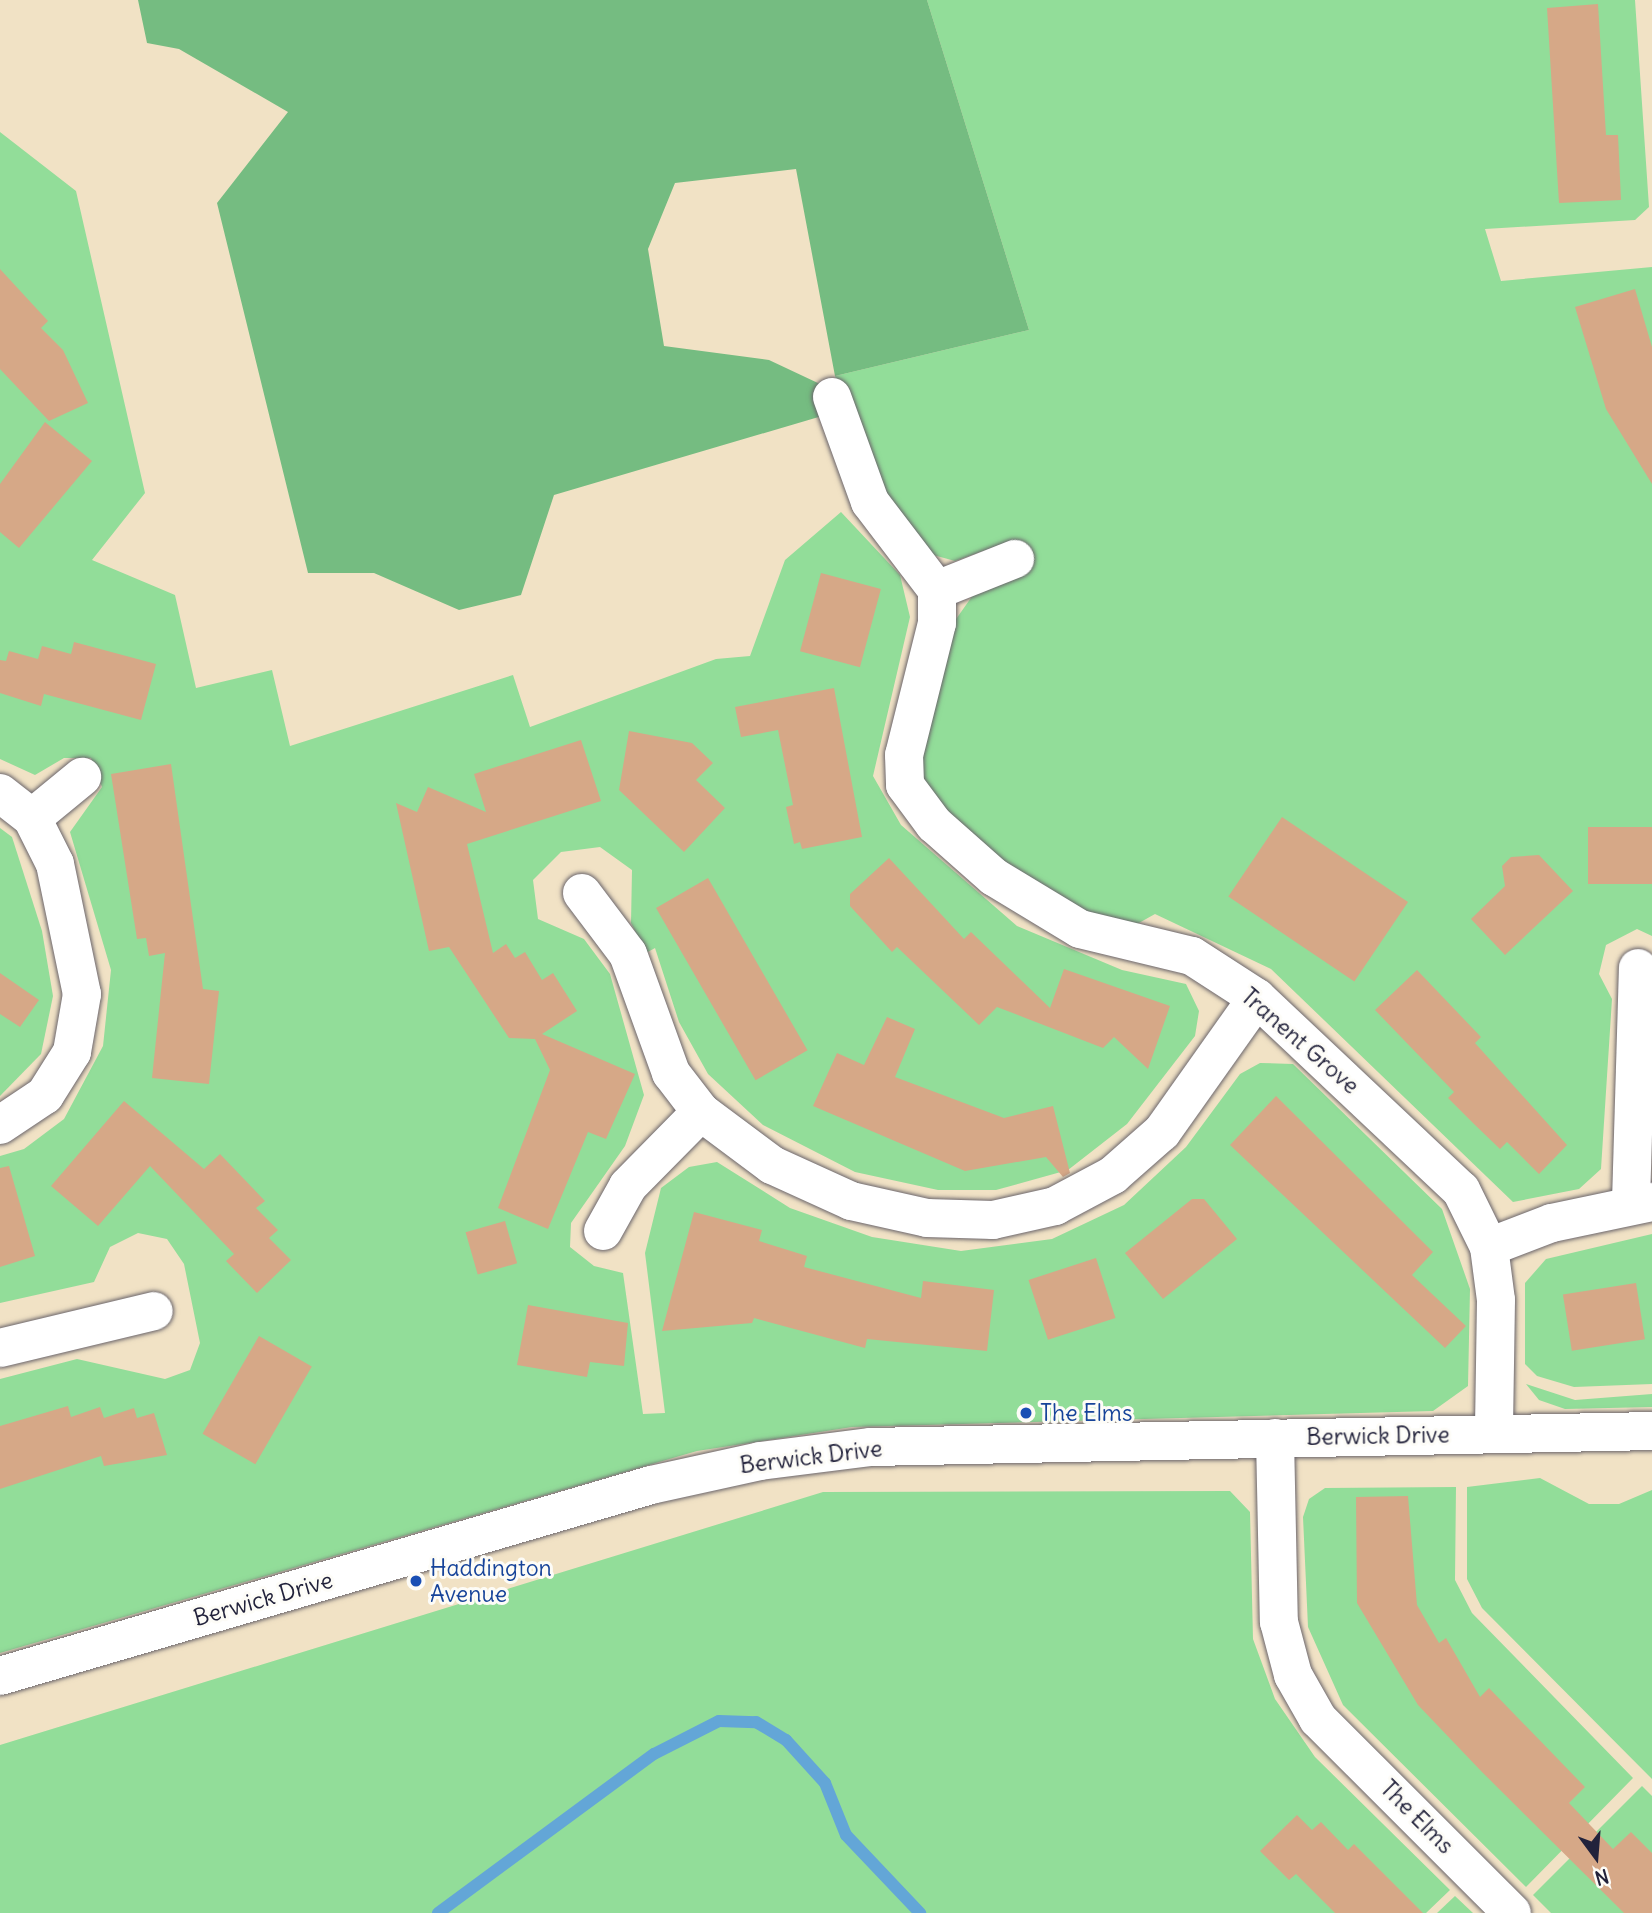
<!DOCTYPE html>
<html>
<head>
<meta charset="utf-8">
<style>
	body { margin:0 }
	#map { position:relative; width:1652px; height:1913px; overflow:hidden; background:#f1e2c5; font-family:Delius,sans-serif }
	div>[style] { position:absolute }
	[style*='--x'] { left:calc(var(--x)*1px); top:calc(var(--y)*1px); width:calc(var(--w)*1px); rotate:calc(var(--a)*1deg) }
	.green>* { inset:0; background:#92dd99 }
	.forest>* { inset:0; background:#75bc81 }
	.stream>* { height:12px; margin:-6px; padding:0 6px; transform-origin:6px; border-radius:6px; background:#63a6d7 }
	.building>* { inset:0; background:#d6a887; transform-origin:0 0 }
	.roads { filter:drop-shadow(0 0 2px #6a656b) drop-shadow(0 0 2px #6a656b) }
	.minor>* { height:38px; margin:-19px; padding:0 19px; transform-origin:19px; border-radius:19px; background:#fff }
	.dots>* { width:19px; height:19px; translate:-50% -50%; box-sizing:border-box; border:4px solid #fdfcf7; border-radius:50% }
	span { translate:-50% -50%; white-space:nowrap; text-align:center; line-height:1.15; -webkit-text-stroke:6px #fdfcf7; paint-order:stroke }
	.street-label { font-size:23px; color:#22223b }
	.transit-label { font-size:23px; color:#164399 }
	.left { translate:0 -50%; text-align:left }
	.north { position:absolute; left:1561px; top:1822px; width:70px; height:70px; -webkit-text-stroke:5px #fdfcf7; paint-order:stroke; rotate:164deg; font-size:19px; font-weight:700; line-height:28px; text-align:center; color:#22223b }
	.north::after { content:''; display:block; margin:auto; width:24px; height:32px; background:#22223b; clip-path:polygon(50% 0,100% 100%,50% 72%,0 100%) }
</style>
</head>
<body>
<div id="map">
	<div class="green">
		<div style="clip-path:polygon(927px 0,1635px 0,1649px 207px,1635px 220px,1485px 229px,1501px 281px,1652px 267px,1652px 936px,1637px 929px,1606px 945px,1599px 974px,1612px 999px,1601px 1169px,1579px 1189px,1513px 1202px,1271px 969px,1155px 914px,1137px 924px,1085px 913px,1005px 863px,947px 815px,923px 779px,922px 752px,954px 622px,1011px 541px,955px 561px,926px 553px,881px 495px,835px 376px,1029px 330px)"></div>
		<div style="clip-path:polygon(0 132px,76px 191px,145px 493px,92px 560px,175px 595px,196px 688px,272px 670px,290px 746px,513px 675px,530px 727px,716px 659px,750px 656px,785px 560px,841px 512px,900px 575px,910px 617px,873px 776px,901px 825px,1017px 926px,1122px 970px,1186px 984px,1199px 1011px,1195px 1036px,1127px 1124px,1068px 1170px,996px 1190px,938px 1190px,855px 1172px,763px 1125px,708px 1074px,679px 1022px,655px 948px,646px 953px,631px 923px,632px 870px,600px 847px,561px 852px,533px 880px,538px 919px,584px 939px,610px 974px,644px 1095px,625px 1146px,571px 1223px,570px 1247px,594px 1266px,623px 1273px,643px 1414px,665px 1413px,645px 1253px,661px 1188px,689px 1167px,717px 1162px,790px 1208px,872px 1237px,961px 1251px,1052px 1239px,1124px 1205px,1186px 1147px,1240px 1074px,1260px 1063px,1293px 1064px,1442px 1209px,1470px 1289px,1468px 1386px,1433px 1411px,852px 1427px,697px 1451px,0 1653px,0 1379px,77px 1359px,165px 1379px,190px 1370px,200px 1343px,184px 1264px,167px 1239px,138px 1233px,110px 1247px,94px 1282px,0 1303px,0 1156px,24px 1149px,64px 1119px,103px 1046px,111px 970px,70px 832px,102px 787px,91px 758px,64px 758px,35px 775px,0 759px)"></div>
		<div style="clip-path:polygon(0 828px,12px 837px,42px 931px,53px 996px,41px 1054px,0 1096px)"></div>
		<div style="clip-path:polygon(1652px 1234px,1652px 1384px,1574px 1387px,1537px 1376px,1525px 1364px,1525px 1283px,1546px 1259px)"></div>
		<div style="clip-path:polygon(1526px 1384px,1575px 1400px,1652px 1394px,1652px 1407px,1565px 1409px,1539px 1400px)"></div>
		<div style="clip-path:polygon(1540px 1478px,1589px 1504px,1619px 1504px,1652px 1490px,1652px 1779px,1482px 1608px,1467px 1579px,1467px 1487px)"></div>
		<div style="clip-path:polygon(1456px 1487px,1455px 1580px,1472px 1613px,1633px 1778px,1526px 1887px,1343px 1705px,1308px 1627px,1303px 1517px,1309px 1499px,1325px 1488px)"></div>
		<div style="clip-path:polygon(1230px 1491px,1250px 1512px,1253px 1639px,1275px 1699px,1315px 1757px,1450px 1890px,1426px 1913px,0 1913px,0 1745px,823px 1492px)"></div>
		<div style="clip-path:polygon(1642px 1786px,1652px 1796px,1652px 1913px,1551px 1913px,1533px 1895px)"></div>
		<div style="clip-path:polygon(1455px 1896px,1473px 1913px,1437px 1913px)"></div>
	</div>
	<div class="forest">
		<div style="clip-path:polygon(138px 0,927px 0,1029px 330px,835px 376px,796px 169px,675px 183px,648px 249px,664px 346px,769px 360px,820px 384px,822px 416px,554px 495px,521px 595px,459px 610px,374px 573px,308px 573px,217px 203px,288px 112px,179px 49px,147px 43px)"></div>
	</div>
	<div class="stream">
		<div style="--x:438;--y:1913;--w:268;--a:-36.4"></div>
		<div style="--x:654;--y:1754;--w:73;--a:-26.9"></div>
		<div style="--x:719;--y:1721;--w:37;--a:2"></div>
		<div style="--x:756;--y:1722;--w:35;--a:31"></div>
		<div style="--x:786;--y:1740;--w:58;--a:47.8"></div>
		<div style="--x:825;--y:1783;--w:56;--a:68"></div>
		<div style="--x:846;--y:1835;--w:108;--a:46.5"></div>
	</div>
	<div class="building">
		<div style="clip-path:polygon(1598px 4px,1606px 135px,1618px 135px,1621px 200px,1559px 203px,1547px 8px)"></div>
		<div style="clip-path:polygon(0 269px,48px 321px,41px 328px,63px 350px,88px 403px,49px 421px,0 369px)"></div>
		<div style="clip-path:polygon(1635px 289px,1652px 347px,1652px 484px,1606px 409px,1575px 307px)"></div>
		<div style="clip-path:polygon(45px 422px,92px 461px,19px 548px,0 532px,0 484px)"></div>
		<div style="left:821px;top:573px;width:62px;height:81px;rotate:15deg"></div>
		<div style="clip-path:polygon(74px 642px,156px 664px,141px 720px,44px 694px,41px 706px,0 693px,0 660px,6px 661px,9px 651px,38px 659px,42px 646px,71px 654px)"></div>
		<div style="clip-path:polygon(834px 688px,862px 837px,802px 849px,800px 842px,794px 844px,786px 807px,793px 805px,778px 730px,741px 737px,735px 707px)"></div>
		<div style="clip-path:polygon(629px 731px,692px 743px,713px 763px,696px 780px,725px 808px,684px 852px,619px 790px)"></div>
		<div style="clip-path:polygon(581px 740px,601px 801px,467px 844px,493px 953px,506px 944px,515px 958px,525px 952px,542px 980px,553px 973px,577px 1011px,542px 1034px,635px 1074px,606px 1139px,588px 1132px,548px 1229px,498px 1208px,550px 1070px,535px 1039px,509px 1038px,449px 947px,429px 951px,396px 803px,417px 812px,428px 787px,486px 812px,474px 774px)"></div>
		<div style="clip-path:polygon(171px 764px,203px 989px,219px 991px,209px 1084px,152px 1078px,165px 953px,149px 956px,146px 938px,137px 939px,111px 774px)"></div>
		<div style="left:1282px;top:817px;width:152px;height:96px;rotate:34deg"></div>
		<div style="left:1588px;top:827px;width:64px;height:57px"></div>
		<div style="clip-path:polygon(1539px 855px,1573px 891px,1505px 955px,1471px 919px,1505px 886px,1502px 866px,1511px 857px)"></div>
		<div style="clip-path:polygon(889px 858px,964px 939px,971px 932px,1050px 1008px,1064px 969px,1170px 1006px,1148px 1069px,1114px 1037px,1103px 1048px,997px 1007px,979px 1025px,897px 947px,892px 952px,850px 906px,850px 894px)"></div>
		<div style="left:708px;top:878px;width:199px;height:60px;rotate:60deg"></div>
		<div style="clip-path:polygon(1417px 970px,1481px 1037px,1475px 1043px,1567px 1145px,1539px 1174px,1507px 1142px,1500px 1149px,1474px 1124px,1448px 1098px,1454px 1092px,1375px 1010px)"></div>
		<div style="clip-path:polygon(0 973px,39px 1000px,20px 1027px,0 1014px)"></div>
		<div style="clip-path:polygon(887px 1017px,915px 1029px,895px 1077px,1004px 1118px,1053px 1106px,1070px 1173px,1063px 1177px,1046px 1157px,965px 1171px,813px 1106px,837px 1053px,864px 1065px)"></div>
		<div style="clip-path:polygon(1276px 1096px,1433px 1252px,1412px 1275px,1466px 1326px,1445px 1348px,1230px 1145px)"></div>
		<div style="clip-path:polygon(124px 1101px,204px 1169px,220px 1154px,265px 1201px,256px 1208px,278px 1230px,269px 1238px,291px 1260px,257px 1293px,226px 1261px,234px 1254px,150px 1166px,98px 1226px,51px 1186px)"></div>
		<div style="clip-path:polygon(9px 1166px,35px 1256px,0 1267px,0 1168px)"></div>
		<div style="clip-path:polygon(1192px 1199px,1204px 1199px,1237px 1239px,1163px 1299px,1125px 1253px)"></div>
		<div style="clip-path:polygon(694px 1212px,762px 1230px,759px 1241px,807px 1256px,804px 1267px,921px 1298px,923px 1281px,994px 1290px,987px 1351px,867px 1339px,865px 1348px,754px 1318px,752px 1323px,662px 1331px)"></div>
		<div style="left:505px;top:1221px;width:44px;height:41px;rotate:74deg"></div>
		<div style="left:1096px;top:1258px;width:63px;height:71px;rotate:72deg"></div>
		<div style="left:1636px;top:1283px;width:57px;height:74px;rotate:81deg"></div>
		<div style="clip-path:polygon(528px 1305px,628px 1323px,624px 1366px,590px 1362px,587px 1377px,517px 1365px)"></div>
		<div style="left:259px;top:1336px;width:61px;height:113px;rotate:30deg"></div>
		<div style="clip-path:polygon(68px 1406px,71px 1417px,100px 1407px,104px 1418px,134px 1408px,137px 1418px,154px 1413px,167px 1455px,104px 1466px,101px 1456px,0 1489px,0 1426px)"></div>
		<div style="clip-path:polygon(1408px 1496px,1417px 1605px,1439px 1643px,1446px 1638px,1480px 1697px,1489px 1688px,1585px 1787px,1569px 1803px,1613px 1849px,1631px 1832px,1652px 1853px,1652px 1913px,1624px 1913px,1482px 1772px,1418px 1705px,1357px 1603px,1356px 1497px)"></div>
		<div style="clip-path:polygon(1297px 1815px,1312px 1830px,1321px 1822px,1348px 1850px,1354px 1844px,1423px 1913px,1335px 1913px,1296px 1874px,1289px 1880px,1260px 1851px)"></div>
	</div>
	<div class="roads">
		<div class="minor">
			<div style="--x:832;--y:397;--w:112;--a:70.1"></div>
			<div style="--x:870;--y:502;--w:111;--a:52.7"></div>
			<div style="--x:937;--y:590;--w:33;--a:90"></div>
			<div style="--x:937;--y:623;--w:136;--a:104"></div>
			<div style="--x:904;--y:755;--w:30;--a:88"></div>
			<div style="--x:905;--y:785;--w:49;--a:53.4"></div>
			<div style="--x:934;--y:824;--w:80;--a:41.5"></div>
			<div style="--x:994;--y:877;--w:100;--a:31.2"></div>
			<div style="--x:1080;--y:929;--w:115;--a:13.6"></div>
			<div style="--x:1192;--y:956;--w:77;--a:32.9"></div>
			<div style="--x:1257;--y:998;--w:280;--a:43.3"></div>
			<div style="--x:1461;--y:1190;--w:64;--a:63.8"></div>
			<div style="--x:1489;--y:1247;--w:53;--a:82.5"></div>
			<div style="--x:1496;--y:1300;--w:134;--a:90.9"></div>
			<div style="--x:937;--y:590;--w:84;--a:-21.7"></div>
			<div style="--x:0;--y:793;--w:41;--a:38"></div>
			<div style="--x:32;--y:818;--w:51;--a:63.4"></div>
			<div style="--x:55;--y:864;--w:133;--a:78.3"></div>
			<div style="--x:82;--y:994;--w:59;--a:99.8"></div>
			<div style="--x:72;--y:1052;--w:51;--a:122.1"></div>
			<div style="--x:45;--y:1095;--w:54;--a:146.3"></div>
			<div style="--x:32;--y:818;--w:65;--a:-39.4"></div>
			<div style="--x:582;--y:893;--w:76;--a:53"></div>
			<div style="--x:628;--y:954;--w:127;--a:70.1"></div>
			<div style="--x:671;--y:1073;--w:49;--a:52.4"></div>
			<div style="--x:701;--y:1112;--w:89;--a:36.7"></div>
			<div style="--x:772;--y:1165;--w:87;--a:24.5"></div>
			<div style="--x:851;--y:1201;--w:78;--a:12.6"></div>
			<div style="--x:927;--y:1218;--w:66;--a:1.7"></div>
			<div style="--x:993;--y:1220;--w:64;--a:-12.7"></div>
			<div style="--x:1055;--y:1206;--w:66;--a:-28.1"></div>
			<div style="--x:1113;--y:1175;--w:65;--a:-41.3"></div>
			<div style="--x:1162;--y:1132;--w:164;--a:-54.7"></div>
			<div style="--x:1631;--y:1202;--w:234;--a:-88.3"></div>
			<div style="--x:603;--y:1231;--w:51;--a:-60.9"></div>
			<div style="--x:628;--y:1186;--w:104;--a:-45.4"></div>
			<div style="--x:1489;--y:1247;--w:67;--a:-20.9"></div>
			<div style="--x:1552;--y:1223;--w:102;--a:-11.9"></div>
			<div style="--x:0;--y:1348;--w:158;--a:-13.5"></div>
			<div style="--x:1275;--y:1438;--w:184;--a:88.8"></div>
			<div style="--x:1279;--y:1622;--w:55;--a:75.2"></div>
			<div style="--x:1293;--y:1675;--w:51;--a:60.4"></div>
			<div style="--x:1318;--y:1719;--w:274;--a:45"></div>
			<div style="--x:0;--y:1676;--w:678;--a:-16.35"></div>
			<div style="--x:651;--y:1485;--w:112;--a:-12.4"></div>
			<div style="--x:760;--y:1461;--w:112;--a:-7.2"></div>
			<div style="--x:871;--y:1447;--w:781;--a:-1.17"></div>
		</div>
	</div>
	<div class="dots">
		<div style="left:1026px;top:1413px;background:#1a4fb4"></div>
		<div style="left:416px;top:1581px;background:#1a4fb4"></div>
	</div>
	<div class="street-label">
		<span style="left:1300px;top:1041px;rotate:41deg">Tranent Grove</span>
		<span style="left:1378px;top:1436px;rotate:-1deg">Berwick Drive</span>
		<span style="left:811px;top:1457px;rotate:-7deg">Berwick Drive</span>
		<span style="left:263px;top:1599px;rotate:-16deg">Berwick Drive</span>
		<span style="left:1417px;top:1817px;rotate:45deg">The Elms</span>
	</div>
	<div class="transit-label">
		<span class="left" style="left:1040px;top:1413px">The Elms</span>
		<span class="left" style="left:430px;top:1581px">Haddington<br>Avenue</span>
	</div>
	<div class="north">N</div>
</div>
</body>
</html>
